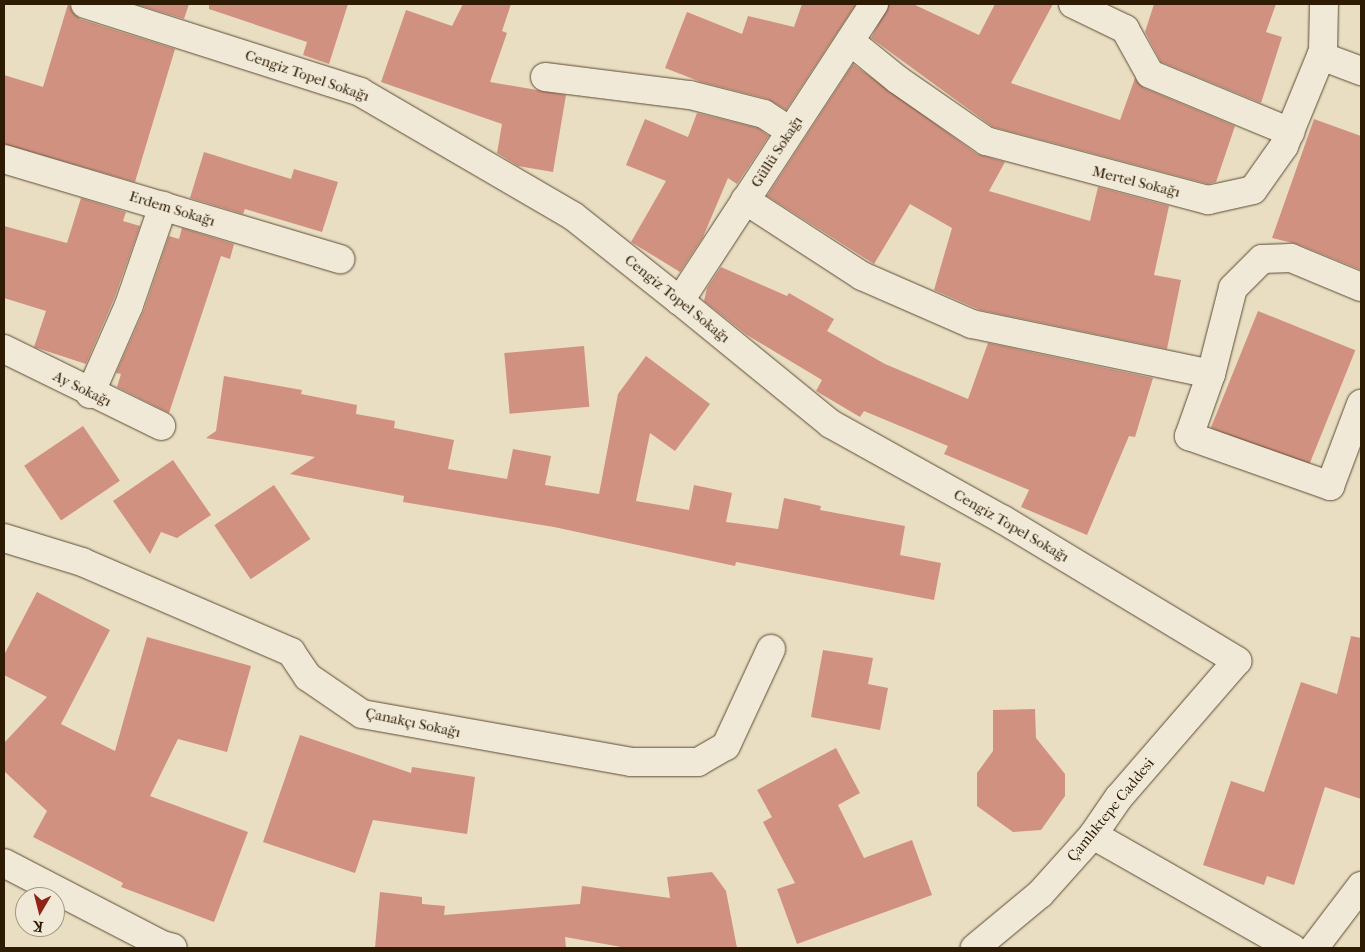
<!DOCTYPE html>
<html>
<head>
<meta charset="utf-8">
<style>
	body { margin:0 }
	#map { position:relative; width:1365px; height:952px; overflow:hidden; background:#e9ddc2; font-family:"IM FELL French Canon",serif }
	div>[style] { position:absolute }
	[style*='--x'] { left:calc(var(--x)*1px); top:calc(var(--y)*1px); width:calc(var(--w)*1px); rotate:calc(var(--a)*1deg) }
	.building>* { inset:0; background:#d19180; transform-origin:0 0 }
	.roads { filter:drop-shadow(0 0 1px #5c4c33) drop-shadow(0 0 1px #5c4c33) }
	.minor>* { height:28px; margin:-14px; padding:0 14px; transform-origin:14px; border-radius:14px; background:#f1e9d7 }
	.tertiary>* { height:28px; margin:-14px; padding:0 14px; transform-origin:14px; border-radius:14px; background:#f1e9d7 }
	span { translate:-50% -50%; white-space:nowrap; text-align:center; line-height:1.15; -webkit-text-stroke:4px #f1e9d7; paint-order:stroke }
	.street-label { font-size:15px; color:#2d1b03 }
	.frame { position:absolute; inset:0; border:5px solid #2d1b03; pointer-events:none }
	.north { position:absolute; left:15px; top:887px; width:50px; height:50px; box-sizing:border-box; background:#f1e9d7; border:1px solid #a39782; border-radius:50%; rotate:188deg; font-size:14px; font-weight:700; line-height:20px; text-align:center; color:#2d1b03 }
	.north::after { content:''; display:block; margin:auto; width:18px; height:22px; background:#8f2418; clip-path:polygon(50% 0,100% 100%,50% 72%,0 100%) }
</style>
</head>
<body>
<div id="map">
	<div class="building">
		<div style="clip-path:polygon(68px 4px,80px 19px,175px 49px,135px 182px,4px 144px,4px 75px,43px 87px)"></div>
		<div style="clip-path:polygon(135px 4px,189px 4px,184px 19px)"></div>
		<div style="clip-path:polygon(209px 4px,348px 4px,329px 64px,303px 55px,307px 42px,209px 9px)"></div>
		<div style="clip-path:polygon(463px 4px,511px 4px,502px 31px,507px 33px,490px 82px,566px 95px,553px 172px,518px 166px,497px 153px,502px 124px,381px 82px,406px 10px,452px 26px)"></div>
		<div style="clip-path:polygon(802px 4px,856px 4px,786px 110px,768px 99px,701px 82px,665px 68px,687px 12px,742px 34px,748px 16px,794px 27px)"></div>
		<div style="clip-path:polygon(889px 4px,913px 4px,979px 35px,995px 4px,1053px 4px,1011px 83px,1120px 120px,1135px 78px,1144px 88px,1235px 126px,1216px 182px,1208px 184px,993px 127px,871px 38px)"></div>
		<div style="clip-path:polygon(1154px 4px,1276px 4px,1266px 32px,1282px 37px,1261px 103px,1161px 62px,1145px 32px)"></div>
		<div style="clip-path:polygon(853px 64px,977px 154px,1005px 162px,989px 191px,1090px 221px,1098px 187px,1169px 206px,1154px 275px,1181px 280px,1167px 349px,980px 310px,934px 290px,952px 228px,910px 204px,874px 264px,767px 196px)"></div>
		<div style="clip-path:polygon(697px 113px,758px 128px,769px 136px,737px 184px,728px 178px,703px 237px,680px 272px,631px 242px,666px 181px,626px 165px,645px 119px,688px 137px)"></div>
		<div style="clip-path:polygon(1314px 119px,1361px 136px,1361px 270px,1297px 244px,1272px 238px)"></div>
		<div style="clip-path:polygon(204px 152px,291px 179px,294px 169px,338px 182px,322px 232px,245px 209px,243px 214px,190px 198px)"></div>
		<div style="clip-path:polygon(81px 198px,126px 212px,123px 221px,140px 226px,114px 299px,86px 364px,34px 347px,46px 311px,4px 298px,4px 226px,67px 243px)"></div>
		<div style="clip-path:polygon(182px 228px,234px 244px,230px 259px,221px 256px,169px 413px,117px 387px,121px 374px,116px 373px,144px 310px,169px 236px,179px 239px)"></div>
		<div style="clip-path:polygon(721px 267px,787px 296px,789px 293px,834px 319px,827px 331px,885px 364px,968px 399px,988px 343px,1153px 378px,1135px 437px,1129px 436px,1087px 535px,1021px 507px,1029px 490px,944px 454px,948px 446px,864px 411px,860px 417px,816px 391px,822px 380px,747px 335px,704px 301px,707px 288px)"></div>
		<div style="left:1258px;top:311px;width:105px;height:126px;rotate:22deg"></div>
		<div style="left:584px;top:346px;width:61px;height:80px;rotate:85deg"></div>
		<div style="clip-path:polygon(646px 356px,710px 404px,675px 451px,650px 433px,636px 501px,689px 510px,694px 485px,732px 493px,726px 522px,778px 529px,784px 498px,821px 506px,820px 510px,905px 526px,900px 555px,941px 563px,934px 600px,736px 562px,735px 566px,554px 527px,403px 502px,404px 496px,290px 474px,315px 457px,206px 438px,216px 431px,224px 376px,302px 390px,301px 394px,357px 405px,356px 414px,395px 421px,394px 428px,454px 440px,448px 469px,507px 479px,513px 449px,551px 456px,545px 485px,599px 494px,618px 394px)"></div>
		<div style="left:83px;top:426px;width:66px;height:71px;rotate:56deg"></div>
		<div style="clip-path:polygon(173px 460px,211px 515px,177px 538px,161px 532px,150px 554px,113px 501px)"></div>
		<div style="left:274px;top:485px;width:65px;height:72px;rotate:56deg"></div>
		<div style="clip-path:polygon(37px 592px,110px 630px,61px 724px,115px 751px,147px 637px,251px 666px,227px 752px,178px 739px,150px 796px,248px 832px,214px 922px,121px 887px,123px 883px,33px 837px,47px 811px,4px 771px,4px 743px,47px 697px,4px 675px,4px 655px)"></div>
		<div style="clip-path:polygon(1351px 636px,1361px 638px,1361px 799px,1325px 787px,1294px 885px,1267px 876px,1264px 885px,1203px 865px,1231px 781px,1264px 792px,1301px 682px,1337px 694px)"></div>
		<div style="clip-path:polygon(823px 650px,873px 658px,868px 684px,888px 688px,880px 730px,811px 717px)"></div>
		<div style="clip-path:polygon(1035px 709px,1036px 738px,1065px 774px,1065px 796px,1041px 830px,1013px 832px,977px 806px,977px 773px,993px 751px,993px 710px)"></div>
		<div style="clip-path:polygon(300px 735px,411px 773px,412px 767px,475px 777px,467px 834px,373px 820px,355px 873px,263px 842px)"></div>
		<div style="clip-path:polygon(836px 748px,860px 793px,838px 805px,864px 858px,912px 840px,932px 895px,797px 944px,777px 889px,795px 883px,763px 822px,772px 817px,757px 790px)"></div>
		<div style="clip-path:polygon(712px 872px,726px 891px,737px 948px,627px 948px,565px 937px,566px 948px,375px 948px,380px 892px,422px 897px,422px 904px,445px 906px,444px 915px,580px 904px,582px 886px,670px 898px,667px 877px)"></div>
	</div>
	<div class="roads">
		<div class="minor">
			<div style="--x:85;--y:4;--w:289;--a:17.7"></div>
			<div style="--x:360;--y:92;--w:246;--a:30.2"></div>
			<div style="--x:573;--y:216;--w:137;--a:38.5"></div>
			<div style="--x:1073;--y:4;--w:58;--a:25.7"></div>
			<div style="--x:1125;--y:29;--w:51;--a:60.9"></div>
			<div style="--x:1150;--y:74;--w:152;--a:22.5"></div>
			<div style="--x:850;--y:41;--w:62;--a:39.1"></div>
			<div style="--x:898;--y:80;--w:107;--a:34.7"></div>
			<div style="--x:986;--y:141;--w:230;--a:14.9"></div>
			<div style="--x:1208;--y:200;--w:46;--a:-12.5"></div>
			<div style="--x:1253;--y:190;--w:54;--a:-54.8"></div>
			<div style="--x:1284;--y:146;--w:103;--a:-67.7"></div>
			<div style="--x:1323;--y:51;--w:47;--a:-88.8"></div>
			<div style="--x:1321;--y:56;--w:43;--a:20.6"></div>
			<div style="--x:545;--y:77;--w:146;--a:7.1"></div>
			<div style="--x:690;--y:95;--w:76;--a:14.4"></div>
			<div style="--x:764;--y:114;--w:31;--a:33"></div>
			<div style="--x:4;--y:159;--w:351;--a:16.6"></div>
			<div style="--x:745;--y:200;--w:140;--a:33"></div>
			<div style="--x:862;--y:276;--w:120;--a:23.6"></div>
			<div style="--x:972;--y:324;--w:244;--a:11.8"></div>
			<div style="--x:1361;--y:287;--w:76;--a:-157.5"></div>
			<div style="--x:1291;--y:258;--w:29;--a:178"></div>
			<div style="--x:1262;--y:259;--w:41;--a:135"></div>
			<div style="--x:1233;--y:288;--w:89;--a:104.3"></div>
			<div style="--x:1211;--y:374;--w:66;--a:109.5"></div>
			<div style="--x:1189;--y:436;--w:150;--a:19.5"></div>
			<div style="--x:1330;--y:486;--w:88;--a:-69.3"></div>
			<div style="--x:4;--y:349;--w:175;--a:26.1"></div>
			<div style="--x:90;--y:394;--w:97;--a:-66.3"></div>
			<div style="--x:129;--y:305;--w:105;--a:-71"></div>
			<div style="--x:4;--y:538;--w:82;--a:17.1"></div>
			<div style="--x:82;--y:562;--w:228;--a:23.3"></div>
			<div style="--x:291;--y:652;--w:30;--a:56"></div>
			<div style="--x:308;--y:677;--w:65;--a:34.4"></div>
			<div style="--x:362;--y:714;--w:273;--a:10.1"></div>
			<div style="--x:631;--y:762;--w:67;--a:0"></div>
			<div style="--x:698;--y:762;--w:32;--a:-30"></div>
			<div style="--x:726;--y:746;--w:107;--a:-65.1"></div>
			<div style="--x:1093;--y:835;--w:229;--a:29.6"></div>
			<div style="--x:1314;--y:948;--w:78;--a:-52.8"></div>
		</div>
		<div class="tertiary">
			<div style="--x:874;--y:4;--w:355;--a:123.2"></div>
			<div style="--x:680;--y:301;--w:195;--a:39.2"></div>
			<div style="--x:831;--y:424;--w:196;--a:29.1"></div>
			<div style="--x:1002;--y:519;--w:275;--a:31.1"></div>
			<div style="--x:1237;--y:661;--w:180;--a:130.9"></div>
			<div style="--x:1119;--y:797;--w:46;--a:124.4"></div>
			<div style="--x:1093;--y:835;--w:79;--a:131.9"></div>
			<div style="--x:1040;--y:894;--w:85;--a:140.3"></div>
			<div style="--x:4;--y:863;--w:178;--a:27.4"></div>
			<div style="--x:162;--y:945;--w:11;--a:15"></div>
		</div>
	</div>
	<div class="street-label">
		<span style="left:307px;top:76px;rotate:19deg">Cengiz Topel Sokağı</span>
		<span style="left:777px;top:152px;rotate:-57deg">Güllü Sokağı</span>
		<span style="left:1136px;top:182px;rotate:14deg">Mertel Sokağı</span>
		<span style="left:172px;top:209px;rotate:17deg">Erdem Sokağı</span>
		<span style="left:677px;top:299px;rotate:39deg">Cengiz Topel Sokağı</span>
		<span style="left:82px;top:389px;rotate:26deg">Ay Sokağı</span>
		<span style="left:1011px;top:526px;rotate:30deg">Cengiz Topel Sokağı</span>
		<span style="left:413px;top:723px;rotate:12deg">Çanakçı Sokağı</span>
		<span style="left:1111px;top:810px;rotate:-51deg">Çamlıktepe Caddesi</span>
	</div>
	<div class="frame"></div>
	<div class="north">K</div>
</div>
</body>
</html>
